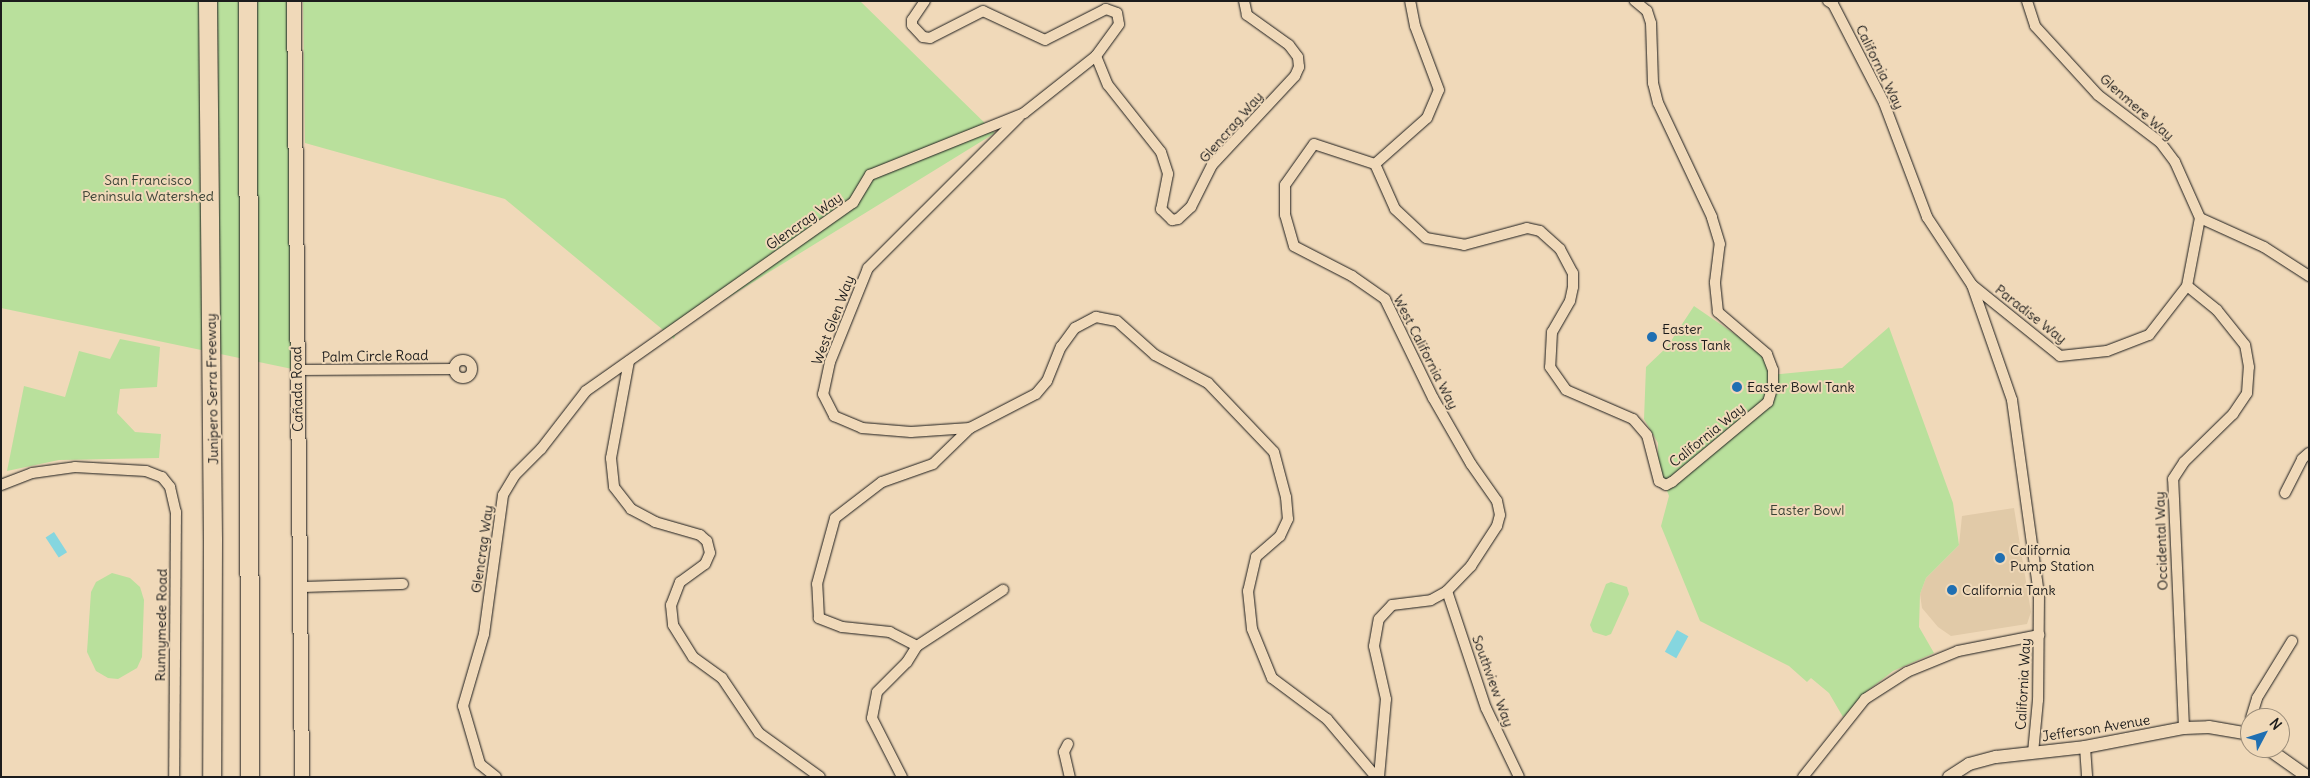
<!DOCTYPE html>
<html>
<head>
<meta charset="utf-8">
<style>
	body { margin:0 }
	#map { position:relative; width:2310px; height:778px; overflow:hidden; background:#f0d9b9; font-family:Delius,sans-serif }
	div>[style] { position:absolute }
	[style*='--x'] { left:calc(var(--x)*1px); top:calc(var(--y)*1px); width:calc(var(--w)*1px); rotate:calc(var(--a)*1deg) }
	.built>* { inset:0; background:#e1caa8 }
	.green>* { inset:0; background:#b9e09c }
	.water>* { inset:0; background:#85d6df; transform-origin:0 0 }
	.roads { filter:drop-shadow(0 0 1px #1c1c1c) drop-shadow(0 0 1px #1c1c1c) }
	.minor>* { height:10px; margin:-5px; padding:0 5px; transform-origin:5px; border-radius:5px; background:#f0d9b9 }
	.minor>.ring { margin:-5px; padding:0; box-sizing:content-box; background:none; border:10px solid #f0d9b9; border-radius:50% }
	.tertiary>* { height:12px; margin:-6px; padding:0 6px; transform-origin:6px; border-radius:6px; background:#f0d9b9 }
	.secondary>* { height:14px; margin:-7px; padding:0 7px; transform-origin:7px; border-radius:7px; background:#f0d9b9 }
	.motorway>* { height:18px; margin:-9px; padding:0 9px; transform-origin:9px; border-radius:9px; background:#f0d9b9 }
	.dots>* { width:14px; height:14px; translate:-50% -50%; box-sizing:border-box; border:2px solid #f0d9b9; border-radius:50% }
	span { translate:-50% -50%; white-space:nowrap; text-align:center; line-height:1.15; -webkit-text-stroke:4px #f0d9b9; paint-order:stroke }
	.street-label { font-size:14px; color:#1c1c1c }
	.park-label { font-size:14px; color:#3b4336 }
	.poi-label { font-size:14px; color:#1c1c1c }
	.left { translate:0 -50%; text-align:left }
	.frame { position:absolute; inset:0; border:2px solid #1c1c1c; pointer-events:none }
	.north { position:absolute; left:2240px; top:708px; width:50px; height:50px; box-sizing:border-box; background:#f0d9b9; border:1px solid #9b8d7a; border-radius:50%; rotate:50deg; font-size:14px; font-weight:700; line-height:20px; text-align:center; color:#1c1c1c }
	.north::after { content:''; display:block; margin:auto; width:18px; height:22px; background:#1f6fb2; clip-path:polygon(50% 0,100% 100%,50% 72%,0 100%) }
</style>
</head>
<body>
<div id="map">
	<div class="built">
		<div style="clip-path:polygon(2014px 508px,2031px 612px,2027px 624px,1951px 636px,1938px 627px,1922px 608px,1920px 594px,1926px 578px,1959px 545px,1962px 516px)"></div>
	</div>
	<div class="green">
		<div style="clip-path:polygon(1px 1px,294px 1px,297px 370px,1px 308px)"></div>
		<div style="clip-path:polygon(303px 1px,860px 1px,995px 133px,677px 329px,674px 339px,505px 199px,305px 143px)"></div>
		<div style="clip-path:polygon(1694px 306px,1755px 348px,1765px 361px,1769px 375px,1842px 368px,1889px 327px,1953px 503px,1959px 545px,1926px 578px,1920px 594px,1919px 627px,1934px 653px,1893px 671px,1867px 691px,1843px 717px,1829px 693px,1811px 678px,1807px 682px,1789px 666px,1700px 621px,1661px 526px,1669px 496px,1658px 468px,1658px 443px,1644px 419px,1646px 367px,1667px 347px)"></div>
		<div style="clip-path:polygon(120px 339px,160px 347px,157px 387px,120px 389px,117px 413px,135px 432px,161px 434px,159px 458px,59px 460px,7px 471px,24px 386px,65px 397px,79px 351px,110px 359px)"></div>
		<div style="clip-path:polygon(112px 573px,130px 578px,140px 587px,144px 600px,142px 657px,137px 668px,118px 679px,108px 678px,96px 671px,87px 652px,91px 592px,96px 582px)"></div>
		<div style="clip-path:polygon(1611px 582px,1627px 587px,1629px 594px,1611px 634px,1606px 636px,1593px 632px,1590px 625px,1606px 584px)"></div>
	</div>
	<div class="water">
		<div style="left:54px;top:532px;width:24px;height:10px;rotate:57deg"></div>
		<div style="left:1677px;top:630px;width:13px;height:25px;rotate:29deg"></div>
	</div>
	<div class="roads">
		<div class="minor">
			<div style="--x:1828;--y:1;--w:6;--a:31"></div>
			<div style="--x:1833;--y:4;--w:111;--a:62.7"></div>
			<div style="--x:1884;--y:103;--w:122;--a:69.3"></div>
			<div style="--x:1927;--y:217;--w:82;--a:56.5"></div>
			<div style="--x:1972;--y:285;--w:122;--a:70.8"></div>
			<div style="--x:2012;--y:400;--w:196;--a:82.1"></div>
			<div style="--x:2039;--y:594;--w:106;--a:90.5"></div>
			<div style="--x:2038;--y:700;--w:53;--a:95.4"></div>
			<div style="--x:2027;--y:1;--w:26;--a:72"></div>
			<div style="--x:2035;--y:26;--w:93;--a:47.6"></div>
			<div style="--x:2098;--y:95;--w:78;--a:37.2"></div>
			<div style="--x:2160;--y:142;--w:25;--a:53"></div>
			<div style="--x:2175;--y:162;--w:61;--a:65.9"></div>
			<div style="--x:1096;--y:56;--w:31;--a:68"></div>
			<div style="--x:1108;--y:85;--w:85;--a:51.7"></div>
			<div style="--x:1161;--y:152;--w:23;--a:72"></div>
			<div style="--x:1168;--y:174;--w:36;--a:101"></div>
			<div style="--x:1161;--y:209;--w:16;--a:45"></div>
			<div style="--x:1172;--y:220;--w:6;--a:-9"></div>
			<div style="--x:1178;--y:219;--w:18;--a:-43"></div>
			<div style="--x:1191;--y:207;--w:47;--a:-63.4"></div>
			<div style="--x:1212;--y:165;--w:122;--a:-47"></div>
			<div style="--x:1295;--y:76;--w:10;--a:-66"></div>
			<div style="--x:1299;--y:67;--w:10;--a:-96"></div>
			<div style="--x:1298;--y:57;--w:15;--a:-127"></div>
			<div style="--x:1289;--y:45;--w:52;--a:-144.5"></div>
			<div style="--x:1247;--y:15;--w:14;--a:-102"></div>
			<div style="--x:1019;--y:117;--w:214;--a:135"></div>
			<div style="--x:868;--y:268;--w:101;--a:112"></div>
			<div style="--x:830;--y:362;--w:33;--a:102"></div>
			<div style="--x:823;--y:394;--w:25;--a:63"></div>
			<div style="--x:834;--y:416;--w:30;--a:23"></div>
			<div style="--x:862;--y:428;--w:49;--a:4.7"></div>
			<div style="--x:911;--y:432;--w:59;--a:-3.9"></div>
			<div style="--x:970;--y:428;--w:74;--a:-27.3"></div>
			<div style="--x:1036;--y:394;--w:17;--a:-50"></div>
			<div style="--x:1047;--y:381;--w:37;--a:-68"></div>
			<div style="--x:1061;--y:347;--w:24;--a:-54"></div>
			<div style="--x:1075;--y:328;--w:24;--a:-28"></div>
			<div style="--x:1096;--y:317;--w:21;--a:11"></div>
			<div style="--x:1117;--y:321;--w:51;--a:41.8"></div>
			<div style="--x:1155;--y:355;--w:60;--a:27.8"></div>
			<div style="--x:1208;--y:383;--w:95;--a:46.3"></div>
			<div style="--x:1274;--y:452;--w:47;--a:75.1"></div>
			<div style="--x:1286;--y:497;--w:22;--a:85"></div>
			<div style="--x:1288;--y:519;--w:19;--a:115"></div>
			<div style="--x:1280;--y:536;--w:32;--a:139"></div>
			<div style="--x:1256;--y:557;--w:35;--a:103"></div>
			<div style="--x:1248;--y:591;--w:38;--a:84"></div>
			<div style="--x:1252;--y:629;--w:53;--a:67.8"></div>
			<div style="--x:1272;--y:678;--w:69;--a:36.7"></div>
			<div style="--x:1327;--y:719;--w:76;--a:49.8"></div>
			<div style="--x:1375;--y:164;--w:49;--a:66"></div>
			<div style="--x:1395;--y:209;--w:42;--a:43.1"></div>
			<div style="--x:1426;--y:238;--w:39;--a:10"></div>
			<div style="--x:1464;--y:245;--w:65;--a:-15.1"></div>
			<div style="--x:1527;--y:228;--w:13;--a:13"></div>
			<div style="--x:1540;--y:231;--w:27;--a:42"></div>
			<div style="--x:1560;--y:249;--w:27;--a:62"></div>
			<div style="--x:1573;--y:273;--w:14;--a:90"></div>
			<div style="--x:1573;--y:287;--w:14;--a:102"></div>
			<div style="--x:1570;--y:301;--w:36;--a:120"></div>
			<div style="--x:1552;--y:332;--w:35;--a:93"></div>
			<div style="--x:1550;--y:367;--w:28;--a:55"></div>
			<div style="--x:1566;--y:390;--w:73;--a:23.4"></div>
			<div style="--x:1633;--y:419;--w:21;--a:49"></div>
			<div style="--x:1647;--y:435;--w:48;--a:75.4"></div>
			<div style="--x:1659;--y:481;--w:8;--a:30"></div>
			<div style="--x:1666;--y:485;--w:7;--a:-27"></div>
			<div style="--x:1672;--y:482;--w:125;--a:-39.8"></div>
			<div style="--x:1768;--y:402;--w:17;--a:-73"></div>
			<div style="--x:1773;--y:386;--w:16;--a:-90"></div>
			<div style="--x:1773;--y:370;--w:17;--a:-111"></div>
			<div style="--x:1767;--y:354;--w:65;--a:-139.4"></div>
			<div style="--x:1718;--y:312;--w:30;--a:-96"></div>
			<div style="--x:1715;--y:282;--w:38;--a:-83"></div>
			<div style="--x:1720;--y:244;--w:28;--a:-107"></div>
			<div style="--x:1712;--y:217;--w:126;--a:-115.3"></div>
			<div style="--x:1658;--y:103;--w:21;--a:-104"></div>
			<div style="--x:1653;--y:83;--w:60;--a:-91.9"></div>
			<div style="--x:1651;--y:23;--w:13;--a:-108"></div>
			<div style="--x:1647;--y:11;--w:16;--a:-140"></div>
			<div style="--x:2200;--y:218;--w:70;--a:24.4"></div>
			<div style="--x:2264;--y:247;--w:54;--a:32.8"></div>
			<div style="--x:1972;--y:285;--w:113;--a:38.9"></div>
			<div style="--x:2060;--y:356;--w:47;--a:-6.1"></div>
			<div style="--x:2107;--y:351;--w:45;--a:-20.9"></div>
			<div style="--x:2149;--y:335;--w:62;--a:-52.2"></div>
			<div style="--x:2187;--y:286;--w:69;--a:-79.2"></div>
			<div class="ring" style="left:454px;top:360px;width:8px;height:8px"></div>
			<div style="--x:629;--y:361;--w:99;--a:100.5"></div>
			<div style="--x:611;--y:458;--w:29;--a:84"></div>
			<div style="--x:614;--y:487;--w:28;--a:52"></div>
			<div style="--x:631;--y:509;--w:27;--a:28"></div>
			<div style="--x:655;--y:522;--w:47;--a:16.1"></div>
			<div style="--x:700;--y:535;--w:9;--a:41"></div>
			<div style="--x:707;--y:541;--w:12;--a:76"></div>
			<div style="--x:710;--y:553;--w:12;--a:114"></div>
			<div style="--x:705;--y:564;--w:31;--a:144"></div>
			<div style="--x:680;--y:582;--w:25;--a:111"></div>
			<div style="--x:671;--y:605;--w:20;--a:84"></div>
			<div style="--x:673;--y:625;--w:38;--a:58"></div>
			<div style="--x:693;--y:657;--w:36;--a:36"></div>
			<div style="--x:722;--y:678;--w:66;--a:56.1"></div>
			<div style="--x:759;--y:733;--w:75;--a:35.8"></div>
			<div style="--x:297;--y:370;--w:157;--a:-0.4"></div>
			<div style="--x:1;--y:485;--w:33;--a:-21"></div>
			<div style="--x:32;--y:473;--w:43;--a:-7.9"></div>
			<div style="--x:75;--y:467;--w:71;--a:3.2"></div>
			<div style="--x:146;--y:471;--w:17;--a:21"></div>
			<div style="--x:162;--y:477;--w:13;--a:51"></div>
			<div style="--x:170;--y:487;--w:26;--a:77"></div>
			<div style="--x:176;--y:512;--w:265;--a:90.4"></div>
			<div style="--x:2285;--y:493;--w:38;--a:-63"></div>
			<div style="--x:2302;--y:459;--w:9;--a:-41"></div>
			<div style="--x:300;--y:587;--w:103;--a:-1.7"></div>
			<div style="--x:1447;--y:591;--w:123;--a:71.6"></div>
			<div style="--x:1486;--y:708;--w:76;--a:64.4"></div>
			<div style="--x:917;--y:646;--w:30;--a:-153"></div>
			<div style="--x:890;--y:632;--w:48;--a:-174.1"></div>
			<div style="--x:842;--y:627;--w:25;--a:-159"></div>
			<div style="--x:819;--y:618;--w:34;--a:-93"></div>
			<div style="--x:817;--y:584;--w:68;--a:-74.7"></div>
			<div style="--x:835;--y:518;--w:59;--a:-37.5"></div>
			<div style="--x:882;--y:482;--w:54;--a:-19.4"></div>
			<div style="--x:933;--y:464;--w:52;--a:-44.2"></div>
			<div style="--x:2251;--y:718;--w:21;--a:-73"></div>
			<div style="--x:2257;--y:698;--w:67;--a:-58.4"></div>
			<div style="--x:2184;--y:728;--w:249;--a:-92.5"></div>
			<div style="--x:2173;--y:479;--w:20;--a:-57"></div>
			<div style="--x:2184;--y:462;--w:69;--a:-44.4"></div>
			<div style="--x:2233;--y:414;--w:25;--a:-56"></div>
			<div style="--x:2247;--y:393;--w:26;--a:-86"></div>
			<div style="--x:2249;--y:367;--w:22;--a:-100"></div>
			<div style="--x:2245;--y:345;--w:45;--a:-128.7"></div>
			<div style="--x:2217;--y:310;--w:38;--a:-141"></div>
			<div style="--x:1068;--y:744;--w:9;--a:117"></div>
			<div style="--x:1064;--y:752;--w:26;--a:77"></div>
			<div style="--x:2085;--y:747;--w:30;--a:86"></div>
			<div style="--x:496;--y:777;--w:21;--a:-141"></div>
			<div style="--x:480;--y:764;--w:60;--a:-106.3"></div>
			<div style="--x:463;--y:706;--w:75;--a:-73.7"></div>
			<div style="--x:484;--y:634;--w:140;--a:-82.2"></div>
			<div style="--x:503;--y:495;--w:23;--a:-59"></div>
			<div style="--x:515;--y:475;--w:37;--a:-45"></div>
			<div style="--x:541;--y:449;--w:73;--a:-52.2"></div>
			<div style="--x:586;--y:391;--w:327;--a:-35.2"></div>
			<div style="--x:853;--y:203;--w:33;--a:-59"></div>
			<div style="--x:870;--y:175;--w:166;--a:-21.9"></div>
			<div style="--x:1024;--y:113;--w:92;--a:-38.4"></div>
			<div style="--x:1096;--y:56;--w:39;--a:-54"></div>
			<div style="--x:1119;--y:24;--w:11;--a:-100"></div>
			<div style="--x:1117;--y:13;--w:12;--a:-160"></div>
			<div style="--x:1106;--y:9;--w:68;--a:153.1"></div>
			<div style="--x:1045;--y:40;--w:68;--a:-154.9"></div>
			<div style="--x:983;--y:11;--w:59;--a:153"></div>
			<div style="--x:930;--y:38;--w:7;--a:-172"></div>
			<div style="--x:923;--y:37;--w:16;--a:-133"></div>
			<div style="--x:912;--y:25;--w:5;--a:-90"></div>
			<div style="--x:912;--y:20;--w:23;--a:-56"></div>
			<div style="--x:902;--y:777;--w:66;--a:-117"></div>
			<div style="--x:872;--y:718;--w:26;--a:-79"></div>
			<div style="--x:877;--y:692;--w:42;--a:-45"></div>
			<div style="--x:907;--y:662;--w:19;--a:-58"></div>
			<div style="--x:917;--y:646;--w:103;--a:-33.1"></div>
			<div style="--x:1379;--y:777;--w:78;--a:-84.9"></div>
			<div style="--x:1386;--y:699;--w:54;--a:-102.8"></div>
			<div style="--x:1374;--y:646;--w:27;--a:-80"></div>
			<div style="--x:1379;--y:619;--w:19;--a:-47"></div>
			<div style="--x:1392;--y:605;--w:39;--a:-7"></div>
			<div style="--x:1431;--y:600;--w:18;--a:-29"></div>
			<div style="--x:1447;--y:591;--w:35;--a:-46"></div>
			<div style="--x:1471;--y:566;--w:48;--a:-57"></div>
			<div style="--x:1497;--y:526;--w:11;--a:-75"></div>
			<div style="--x:1500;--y:515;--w:14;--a:-102"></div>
			<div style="--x:1497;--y:501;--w:45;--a:-125.1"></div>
			<div style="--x:1471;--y:464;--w:76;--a:-119.9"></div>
			<div style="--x:1433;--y:398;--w:110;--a:-115.9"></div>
			<div style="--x:1385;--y:299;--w:40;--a:-145.1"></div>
			<div style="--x:1352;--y:276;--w:65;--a:-152.7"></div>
			<div style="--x:1294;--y:246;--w:32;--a:-106"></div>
			<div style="--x:1285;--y:215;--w:30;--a:-90"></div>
			<div style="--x:1285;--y:185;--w:50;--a:-54.7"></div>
			<div style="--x:1314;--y:144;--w:64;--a:18.2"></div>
			<div style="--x:1375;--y:164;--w:69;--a:-41.5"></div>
			<div style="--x:1427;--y:118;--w:30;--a:-67"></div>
			<div style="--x:1439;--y:90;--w:68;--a:-110.6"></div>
			<div style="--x:1415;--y:26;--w:25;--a:-101"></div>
			<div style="--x:1803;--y:777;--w:100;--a:-51.5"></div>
			<div style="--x:1865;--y:699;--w:50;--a:-32.7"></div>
			<div style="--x:1907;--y:672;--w:55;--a:-22.4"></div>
			<div style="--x:1958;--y:651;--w:83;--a:-11.2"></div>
		</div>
		<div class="tertiary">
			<div style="--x:2267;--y:748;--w:50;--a:35.3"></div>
			<div style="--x:1949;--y:777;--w:24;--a:-33"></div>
			<div style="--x:1969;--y:764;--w:28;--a:-15"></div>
			<div style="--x:1996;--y:757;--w:90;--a:-6.4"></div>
			<div style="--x:2085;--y:747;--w:101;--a:-10.9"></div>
			<div style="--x:2184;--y:728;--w:25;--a:-2"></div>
			<div style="--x:2209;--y:727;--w:42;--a:9.7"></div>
		</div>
		<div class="secondary">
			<div style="--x:294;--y:1;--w:776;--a:89.41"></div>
		</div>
		<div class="motorway">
			<div style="--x:208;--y:1;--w:539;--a:89.47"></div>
			<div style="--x:213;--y:540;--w:237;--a:90.2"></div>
			<div style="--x:248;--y:1;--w:776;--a:89.85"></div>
		</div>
	</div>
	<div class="dots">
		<div style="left:1652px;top:337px;background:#1f6fb2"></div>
		<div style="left:1737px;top:387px;background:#1f6fb2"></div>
		<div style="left:2000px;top:558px;background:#1f6fb2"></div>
		<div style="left:1952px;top:590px;background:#1f6fb2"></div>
	</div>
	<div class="street-label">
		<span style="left:1880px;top:67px;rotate:64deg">California Way</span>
		<span style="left:2137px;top:107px;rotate:41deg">Glenmere Way</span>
		<span style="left:1231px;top:127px;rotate:-49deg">Glencrag Way</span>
		<span style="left:804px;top:221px;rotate:-35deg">Glencrag Way</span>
		<span style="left:2031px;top:314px;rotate:38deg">Paradise Way</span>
		<span style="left:833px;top:320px;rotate:-69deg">West Glen Way</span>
		<span style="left:1426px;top:352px;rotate:63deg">West California Way</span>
		<span style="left:375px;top:356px;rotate:-1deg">Palm Circle Road</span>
		<span style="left:212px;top:389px;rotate:-91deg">Junipero Serra Freeway</span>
		<span style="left:297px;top:389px;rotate:-91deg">Cañada Road</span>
		<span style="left:1707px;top:435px;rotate:-39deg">California Way</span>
		<span style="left:2161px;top:541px;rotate:-92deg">Occidental Way</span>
		<span style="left:482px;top:549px;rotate:-82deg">Glencrag Way</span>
		<span style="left:161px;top:625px;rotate:-89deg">Runnymede Road</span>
		<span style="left:1493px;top:681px;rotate:70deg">Southview Way</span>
		<span style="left:2023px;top:684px;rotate:-87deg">California Way</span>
		<span style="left:2096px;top:728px;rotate:-9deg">Jefferson Avenue</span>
	</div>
	<div class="park-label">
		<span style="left:148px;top:188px">San Francisco<br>Peninsula Watershed</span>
		<span style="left:1807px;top:510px">Easter Bowl</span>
	</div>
	<div class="poi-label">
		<span class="left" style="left:1662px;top:337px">Easter<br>Cross Tank</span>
		<span class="left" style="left:1747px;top:387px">Easter Bowl Tank</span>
		<span class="left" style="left:2010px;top:558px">California<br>Pump Station</span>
		<span class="left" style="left:1962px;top:590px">California Tank</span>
	</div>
	<div class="frame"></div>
	<div class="north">N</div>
</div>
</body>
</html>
